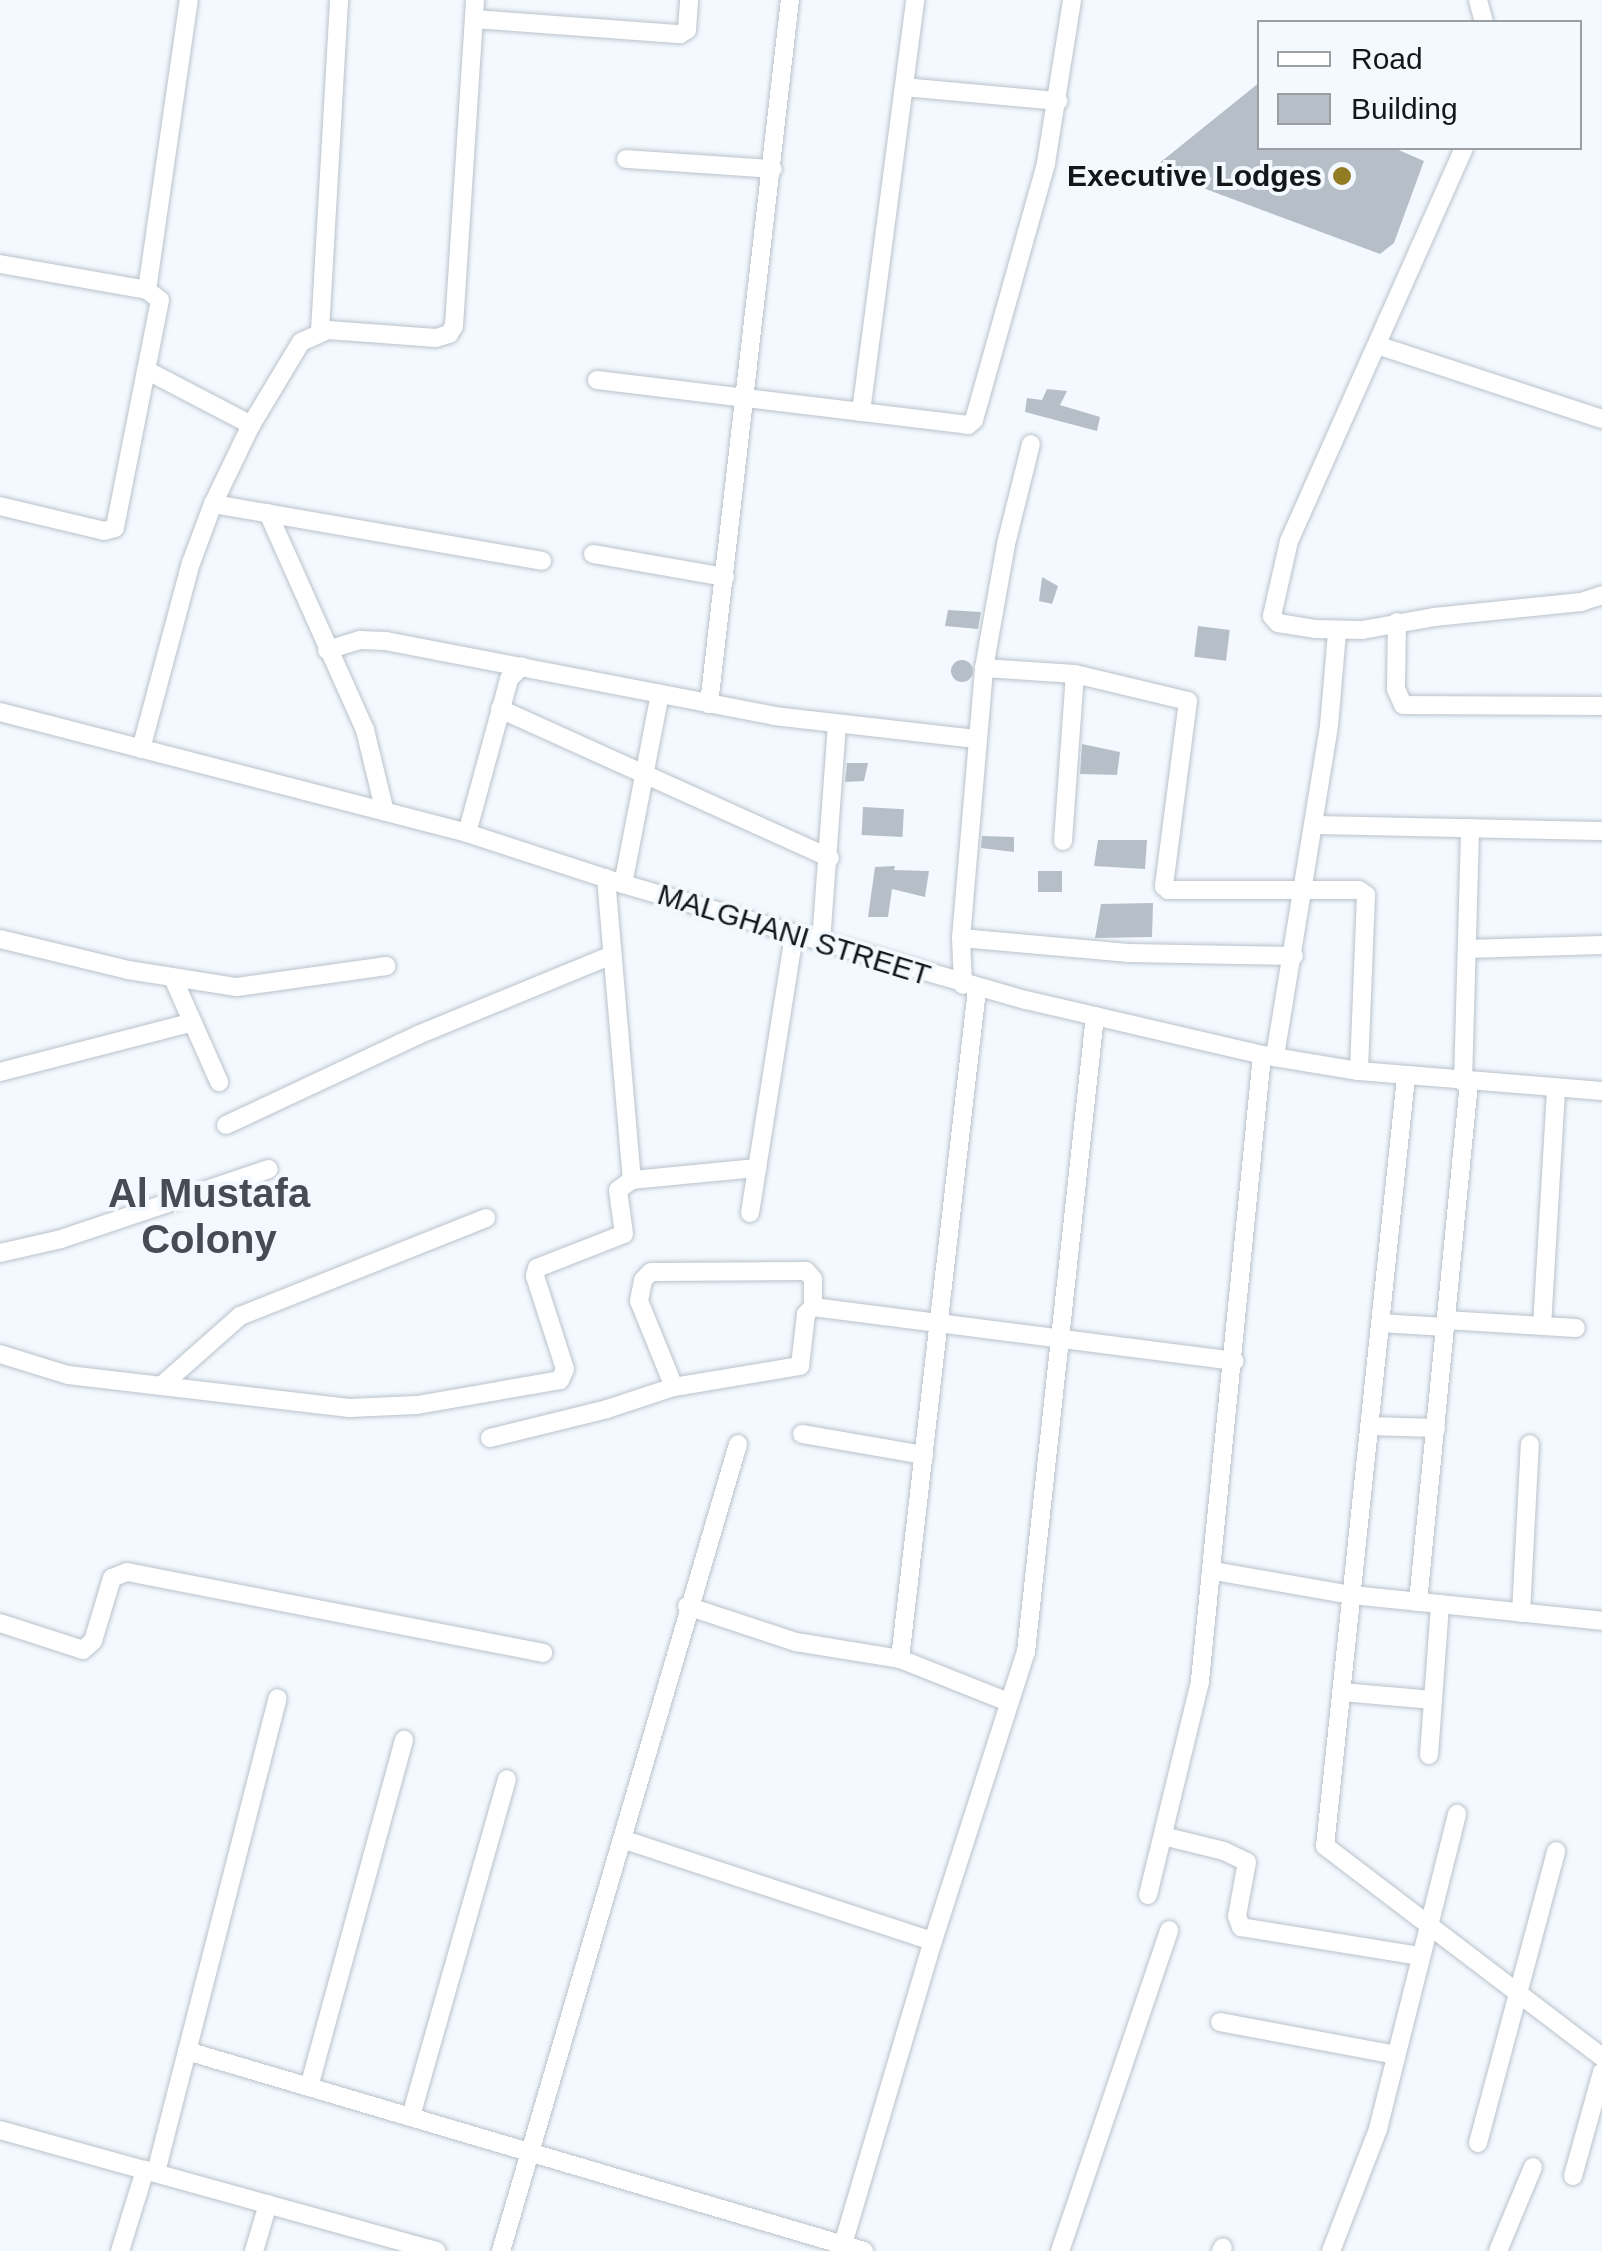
<!DOCTYPE html>
<html>
<head>
<meta charset="utf-8">
<style>
	body { margin:0 }
	#map { position:relative; width:1602px; height:2251px; overflow:hidden; background:#f3f9fe; font-family:Helvetica,sans-serif }
	div>[style] { position:absolute }
	[style*='--x'] { left:calc(var(--x)*1px); top:calc(var(--y)*1px); width:calc(var(--w)*1px); rotate:calc(var(--a)*1deg) }
	.building>* { inset:0; background:#b6bfc8; transform-origin:0 0 }
	.round { border-radius:50% }
	.roads { filter:drop-shadow(0 0 2px #b9c2cb) drop-shadow(0 0 2px #b9c2cb) }
	.street>* { height:18px; margin:-9px; padding:0 9px; transform-origin:9px; border-radius:9px; background:#fff }
	.dots>* { width:28px; height:28px; translate:-50% -50%; box-sizing:border-box; border:5px solid #f3f9fe; border-radius:50% }
	span { translate:-50% -50%; white-space:nowrap; text-align:center; line-height:1.15; -webkit-text-stroke:8px #f3f9fe; paint-order:stroke }
	.poi-label { font-size:30px; color:#13171a; font-weight:700 }
	.right { translate:-100% -50%; text-align:right }
	.street-label { font-size:30px; color:#13171a }
	.district-label { font-size:40px; color:#454c54; font-weight:700 }
	.legend { position:absolute; left:1257px; top:20px; width:325px; height:130px; box-sizing:border-box; background:#f3f9fe; border:2px solid #999fa3; margin:0; padding:12px 18px; list-style:none; font-size:30px; color:#13171a }
	.legend li { display:flex; align-items:center; gap:20px; height:50px }
	.legend b { width:50px; border:2px solid #999fa3 }
</style>
</head>
<body>
<div id="map">
	<div class="building">
		<div style="clip-path:polygon(1260px 82px,1260px 148px,1394px 148px,1424px 161px,1394px 243px,1380px 254px,1152px 169px)"></div>
		<div style="clip-path:polygon(1047px 389px,1067px 391px,1060px 405px,1100px 417px,1097px 431px,1025px 412px,1027px 398px,1042px 400px)"></div>
		<div style="clip-path:polygon(1042px 577px,1058px 586px,1052px 604px,1039px 601px)"></div>
		<div style="clip-path:polygon(948px 610px,981px 612px,978px 629px,945px 626px)"></div>
		<div style="left:1198px;top:626px;width:32px;height:31px;rotate:7deg"></div>
		<div class="round" style="left:951px;top:660px;width:22px;height:22px"></div>
		<div style="clip-path:polygon(1082px 744px,1120px 752px,1117px 775px,1080px 774px)"></div>
		<div style="clip-path:polygon(847px 763px,868px 763px,864px 781px,845px 782px)"></div>
		<div style="left:863px;top:807px;width:41px;height:28px;rotate:3deg"></div>
		<div style="clip-path:polygon(982px 836px,1014px 837px,1014px 852px,981px 848px)"></div>
		<div style="clip-path:polygon(1098px 840px,1147px 840px,1145px 869px,1094px 866px)"></div>
		<div style="clip-path:polygon(895px 866px,894px 870px,929px 871px,925px 897px,892px 889px,888px 917px,868px 917px,875px 867px)"></div>
		<div style="left:1038px;top:871px;width:24px;height:21px"></div>
		<div style="clip-path:polygon(1153px 903px,1152px 937px,1095px 938px,1101px 904px)"></div>
	</div>
	<div class="roads">
		<div class="street">
			<div style="--x:1478;--y:0;--w:23;--a:75"></div>
			<div style="--x:474;--y:19;--w:207;--a:4.2"></div>
			<div style="--x:680;--y:34;--w:8;--a:-30"></div>
			<div style="--x:687;--y:30;--w:30;--a:-86"></div>
			<div style="--x:904;--y:87;--w:155;--a:5.2"></div>
			<div style="--x:1464;--y:148;--w:430;--a:114"></div>
			<div style="--x:1289;--y:541;--w:77;--a:102.8"></div>
			<div style="--x:1272;--y:616;--w:9;--a:49"></div>
			<div style="--x:1278;--y:623;--w:37;--a:9"></div>
			<div style="--x:1315;--y:629;--w:47;--a:1.2"></div>
			<div style="--x:1362;--y:630;--w:73;--a:-10.2"></div>
			<div style="--x:1434;--y:617;--w:148;--a:-5.8"></div>
			<div style="--x:1581;--y:602;--w:22;--a:-18"></div>
			<div style="--x:626;--y:159;--w:147;--a:3.9"></div>
			<div style="--x:0;--y:264;--w:149;--a:10"></div>
			<div style="--x:147;--y:290;--w:16;--a:38"></div>
			<div style="--x:160;--y:300;--w:232;--a:101.2"></div>
			<div style="--x:115;--y:528;--w:11;--a:165"></div>
			<div style="--x:104;--y:531;--w:107;--a:-166.5"></div>
			<div style="--x:147;--y:290;--w:293;--a:-81.8"></div>
			<div style="--x:320;--y:331;--w:332;--a:-86.7"></div>
			<div style="--x:1377;--y:345;--w:237;--a:18.2"></div>
			<div style="--x:146;--y:370;--w:119;--a:27.6"></div>
			<div style="--x:597;--y:380;--w:374;--a:6.9"></div>
			<div style="--x:968;--y:425;--w:8;--a:-40"></div>
			<div style="--x:974;--y:420;--w:267;--a:-74.3"></div>
			<div style="--x:1046;--y:163;--w:165;--a:-80.9"></div>
			<div style="--x:861;--y:412;--w:416;--a:-82.5"></div>
			<div style="--x:213;--y:504;--w:334;--a:9.8"></div>
			<div style="--x:268;--y:513;--w:238;--a:65.9"></div>
			<div style="--x:365;--y:730;--w:84;--a:76.3"></div>
			<div style="--x:593;--y:554;--w:134;--a:9.9"></div>
			<div style="--x:1397;--y:622;--w:67;--a:90.9"></div>
			<div style="--x:1396;--y:689;--w:17;--a:66"></div>
			<div style="--x:1403;--y:705;--w:199;--a:0.3"></div>
			<div style="--x:327;--y:650;--w:34;--a:-17"></div>
			<div style="--x:360;--y:640;--w:26;--a:2"></div>
			<div style="--x:386;--y:641;--w:395;--a:10.9"></div>
			<div style="--x:774;--y:716;--w:203;--a:6.5"></div>
			<div style="--x:984;--y:668;--w:91;--a:3.8"></div>
			<div style="--x:1075;--y:674;--w:116;--a:13.4"></div>
			<div style="--x:1188;--y:701;--w:187;--a:97.4"></div>
			<div style="--x:1164;--y:886;--w:6;--a:45"></div>
			<div style="--x:1168;--y:890;--w:191;--a:0"></div>
			<div style="--x:1359;--y:890;--w:9;--a:36"></div>
			<div style="--x:1366;--y:895;--w:176;--a:92.3"></div>
			<div style="--x:709;--y:704;--w:709;--a:-83.44"></div>
			<div style="--x:500;--y:709;--w:362;--a:24.3"></div>
			<div style="--x:0;--y:712;--w:482;--a:14.5"></div>
			<div style="--x:467;--y:833;--w:164;--a:18.1"></div>
			<div style="--x:623;--y:884;--w:419;--a:16.1"></div>
			<div style="--x:1026;--y:1000;--w:242;--a:13.1"></div>
			<div style="--x:1262;--y:1055;--w:98;--a:9.4"></div>
			<div style="--x:1359;--y:1071;--w:244;--a:4.7"></div>
			<div style="--x:141;--y:749;--w:193;--a:-75"></div>
			<div style="--x:191;--y:563;--w:63;--a:-69.6"></div>
			<div style="--x:213;--y:504;--w:88;--a:-64.3"></div>
			<div style="--x:251;--y:425;--w:97;--a:-58.9"></div>
			<div style="--x:301;--y:342;--w:30;--a:-24"></div>
			<div style="--x:328;--y:330;--w:108;--a:4.2"></div>
			<div style="--x:436;--y:338;--w:14;--a:-17"></div>
			<div style="--x:449;--y:334;--w:9;--a:-58"></div>
			<div style="--x:454;--y:326;--w:327;--a:-86.3"></div>
			<div style="--x:1314;--y:825;--w:288;--a:1.2"></div>
			<div style="--x:467;--y:833;--w:160;--a:-74.7"></div>
			<div style="--x:509;--y:679;--w:18;--a:-45"></div>
			<div style="--x:1063;--y:841;--w:167;--a:-85.9"></div>
			<div style="--x:606;--y:878;--w:303;--a:85.1"></div>
			<div style="--x:623;--y:884;--w:194;--a:-79"></div>
			<div style="--x:961;--y:938;--w:168;--a:5.1"></div>
			<div style="--x:1128;--y:953;--w:166;--a:1"></div>
			<div style="--x:0;--y:939;--w:132;--a:13.6"></div>
			<div style="--x:128;--y:970;--w:110;--a:8.9"></div>
			<div style="--x:237;--y:987;--w:151;--a:-8"></div>
			<div style="--x:821;--y:942;--w:217;--a:-85.8"></div>
			<div style="--x:1467;--y:949;--w:135;--a:-1.7"></div>
			<div style="--x:173;--y:978;--w:114;--a:66.1"></div>
			<div style="--x:963;--y:985;--w:47;--a:-92.4"></div>
			<div style="--x:961;--y:938;--w:271;--a:-85.1"></div>
			<div style="--x:984;--y:668;--w:126;--a:-79.9"></div>
			<div style="--x:1006;--y:544;--w:103;--a:-76"></div>
			<div style="--x:1275;--y:1056;--w:334;--a:-80.7"></div>
			<div style="--x:1329;--y:726;--w:94;--a:-85.1"></div>
			<div style="--x:0;--y:1072;--w:199;--a:-14.5"></div>
			<div style="--x:1406;--y:1077;--w:773;--a:96.01"></div>
			<div style="--x:1325;--y:1846;--w:348;--a:37.3"></div>
			<div style="--x:1463;--y:1082;--w:254;--a:-88.4"></div>
			<div style="--x:226;--y:1125;--w:212;--a:-25.1"></div>
			<div style="--x:418;--y:1035;--w:210;--a:-22.4"></div>
			<div style="--x:750;--y:1213;--w:281;--a:-81"></div>
			<div style="--x:0;--y:1253;--w:63;--a:-12.9"></div>
			<div style="--x:61;--y:1239;--w:219;--a:-18.6"></div>
			<div style="--x:1446;--y:1320;--w:130;--a:3.5"></div>
			<div style="--x:1380;--y:1323;--w:65;--a:3.5"></div>
			<div style="--x:1542;--y:1326;--w:237;--a:-86.6"></div>
			<div style="--x:0;--y:1354;--w:71;--a:17.2"></div>
			<div style="--x:68;--y:1375;--w:283;--a:6.7"></div>
			<div style="--x:349;--y:1408;--w:68;--a:-2.5"></div>
			<div style="--x:417;--y:1405;--w:145;--a:-9.9"></div>
			<div style="--x:560;--y:1380;--w:12;--a:-66"></div>
			<div style="--x:565;--y:1369;--w:98;--a:-107.9"></div>
			<div style="--x:535;--y:1276;--w:8;--a:-76"></div>
			<div style="--x:537;--y:1268;--w:93;--a:-21.3"></div>
			<div style="--x:624;--y:1234;--w:44;--a:-97.8"></div>
			<div style="--x:618;--y:1190;--w:17;--a:-36"></div>
			<div style="--x:632;--y:1180;--w:126;--a:-5.5"></div>
			<div style="--x:161;--y:1386;--w:106;--a:-41.5"></div>
			<div style="--x:240;--y:1316;--w:265;--a:-21.7"></div>
			<div style="--x:674;--y:1387;--w:93;--a:-112.1"></div>
			<div style="--x:639;--y:1301;--w:21;--a:-79"></div>
			<div style="--x:643;--y:1280;--w:11;--a:-45"></div>
			<div style="--x:651;--y:1272;--w:155;--a:-0.4"></div>
			<div style="--x:806;--y:1271;--w:11;--a:49"></div>
			<div style="--x:813;--y:1279;--w:28;--a:90"></div>
			<div style="--x:1369;--y:1426;--w:67;--a:1.7"></div>
			<div style="--x:802;--y:1434;--w:124;--a:9.8"></div>
			<div style="--x:490;--y:1438;--w:121;--a:-13.9"></div>
			<div style="--x:607;--y:1409;--w:71;--a:-18.2"></div>
			<div style="--x:674;--y:1387;--w:128;--a:-9.5"></div>
			<div style="--x:800;--y:1366;--w:52;--a:-83.4"></div>
			<div style="--x:806;--y:1314;--w:10;--a:-45"></div>
			<div style="--x:813;--y:1307;--w:425;--a:7.3"></div>
			<div style="--x:1214;--y:1571;--w:140;--a:9.9"></div>
			<div style="--x:1352;--y:1595;--w:251;--a:5.9"></div>
			<div style="--x:1418;--y:1602;--w:521;--a:-84.39"></div>
			<div style="--x:687;--y:1606;--w:115;--a:18.3"></div>
			<div style="--x:796;--y:1642;--w:105;--a:9.3"></div>
			<div style="--x:900;--y:1659;--w:116;--a:21.7"></div>
			<div style="--x:1521;--y:1613;--w:169;--a:-87"></div>
			<div style="--x:0;--y:1623;--w:87;--a:18"></div>
			<div style="--x:83;--y:1650;--w:13;--a:-42"></div>
			<div style="--x:93;--y:1641;--w:66;--a:-73.2"></div>
			<div style="--x:112;--y:1578;--w:16;--a:-22"></div>
			<div style="--x:127;--y:1572;--w:424;--a:11"></div>
			<div style="--x:900;--y:1659;--w:674;--a:-83.44"></div>
			<div style="--x:1342;--y:1692;--w:91;--a:5"></div>
			<div style="--x:1429;--y:1755;--w:150;--a:-85.8"></div>
			<div style="--x:1163;--y:1836;--w:63;--a:13.8"></div>
			<div style="--x:1224;--y:1851;--w:25;--a:26"></div>
			<div style="--x:1247;--y:1862;--w:55;--a:100.5"></div>
			<div style="--x:1237;--y:1916;--w:12;--a:70"></div>
			<div style="--x:1241;--y:1927;--w:182;--a:9.2"></div>
			<div style="--x:622;--y:1839;--w:327;--a:18.2"></div>
			<div style="--x:1148;--y:1895;--w:220;--a:-76.3"></div>
			<div style="--x:1200;--y:1681;--w:629;--a:-84.34"></div>
			<div style="--x:1220;--y:2022;--w:179;--a:10.6"></div>
			<div style="--x:187;--y:2051;--w:706;--a:16.46"></div>
			<div style="--x:309;--y:2087;--w:360;--a:-74.7"></div>
			<div style="--x:411;--y:2116;--w:350;--a:-74.1"></div>
			<div style="--x:0;--y:2130;--w:453;--a:15.5"></div>
			<div style="--x:1478;--y:2143;--w:302;--a:-75"></div>
			<div style="--x:156;--y:2172;--w:489;--a:-75.6"></div>
			<div style="--x:1573;--y:2176;--w:108;--a:-74.4"></div>
			<div style="--x:120;--y:2251;--w:85;--a:-72.8"></div>
			<div style="--x:254;--y:2251;--w:49;--a:-73.4"></div>
			<div style="--x:501;--y:2251;--w:841;--a:-73.63"></div>
			<div style="--x:841;--y:2251;--w:323;--a:-73.5"></div>
			<div style="--x:933;--y:1941;--w:304;--a:-72.2"></div>
			<div style="--x:1026;--y:1652;--w:640;--a:-83.81"></div>
			<div style="--x:1060;--y:2251;--w:339;--a:-71.2"></div>
			<div style="--x:1221;--y:2251;--w:4;--a:-63"></div>
			<div style="--x:1331;--y:2251;--w:131;--a:-68.9"></div>
			<div style="--x:1378;--y:2129;--w:325;--a:-75.9"></div>
			<div style="--x:1498;--y:2251;--w:91;--a:-67.4"></div>
		</div>
	</div>
	<div class="dots">
		<div style="left:1342px;top:176px;background:#927c23"></div>
	</div>
	<div class="poi-label">
		<span class="right" style="left:1322px;top:176px">Executive Lodges</span>
	</div>
	<div class="street-label">
		<span style="left:794px;top:935px;rotate:17deg">MALGHANI STREET</span>
	</div>
	<div class="district-label">
		<span style="left:209px;top:1216px">Al Mustafa<br>Colony</span>
	</div>
	<ul class="legend">
	<li><b style="height:12px;background:#fff"></b>Road</li>
	<li><b style="height:28px;background:#b6bfc8"></b>Building</li>
	</ul>
</div>
</body>
</html>
